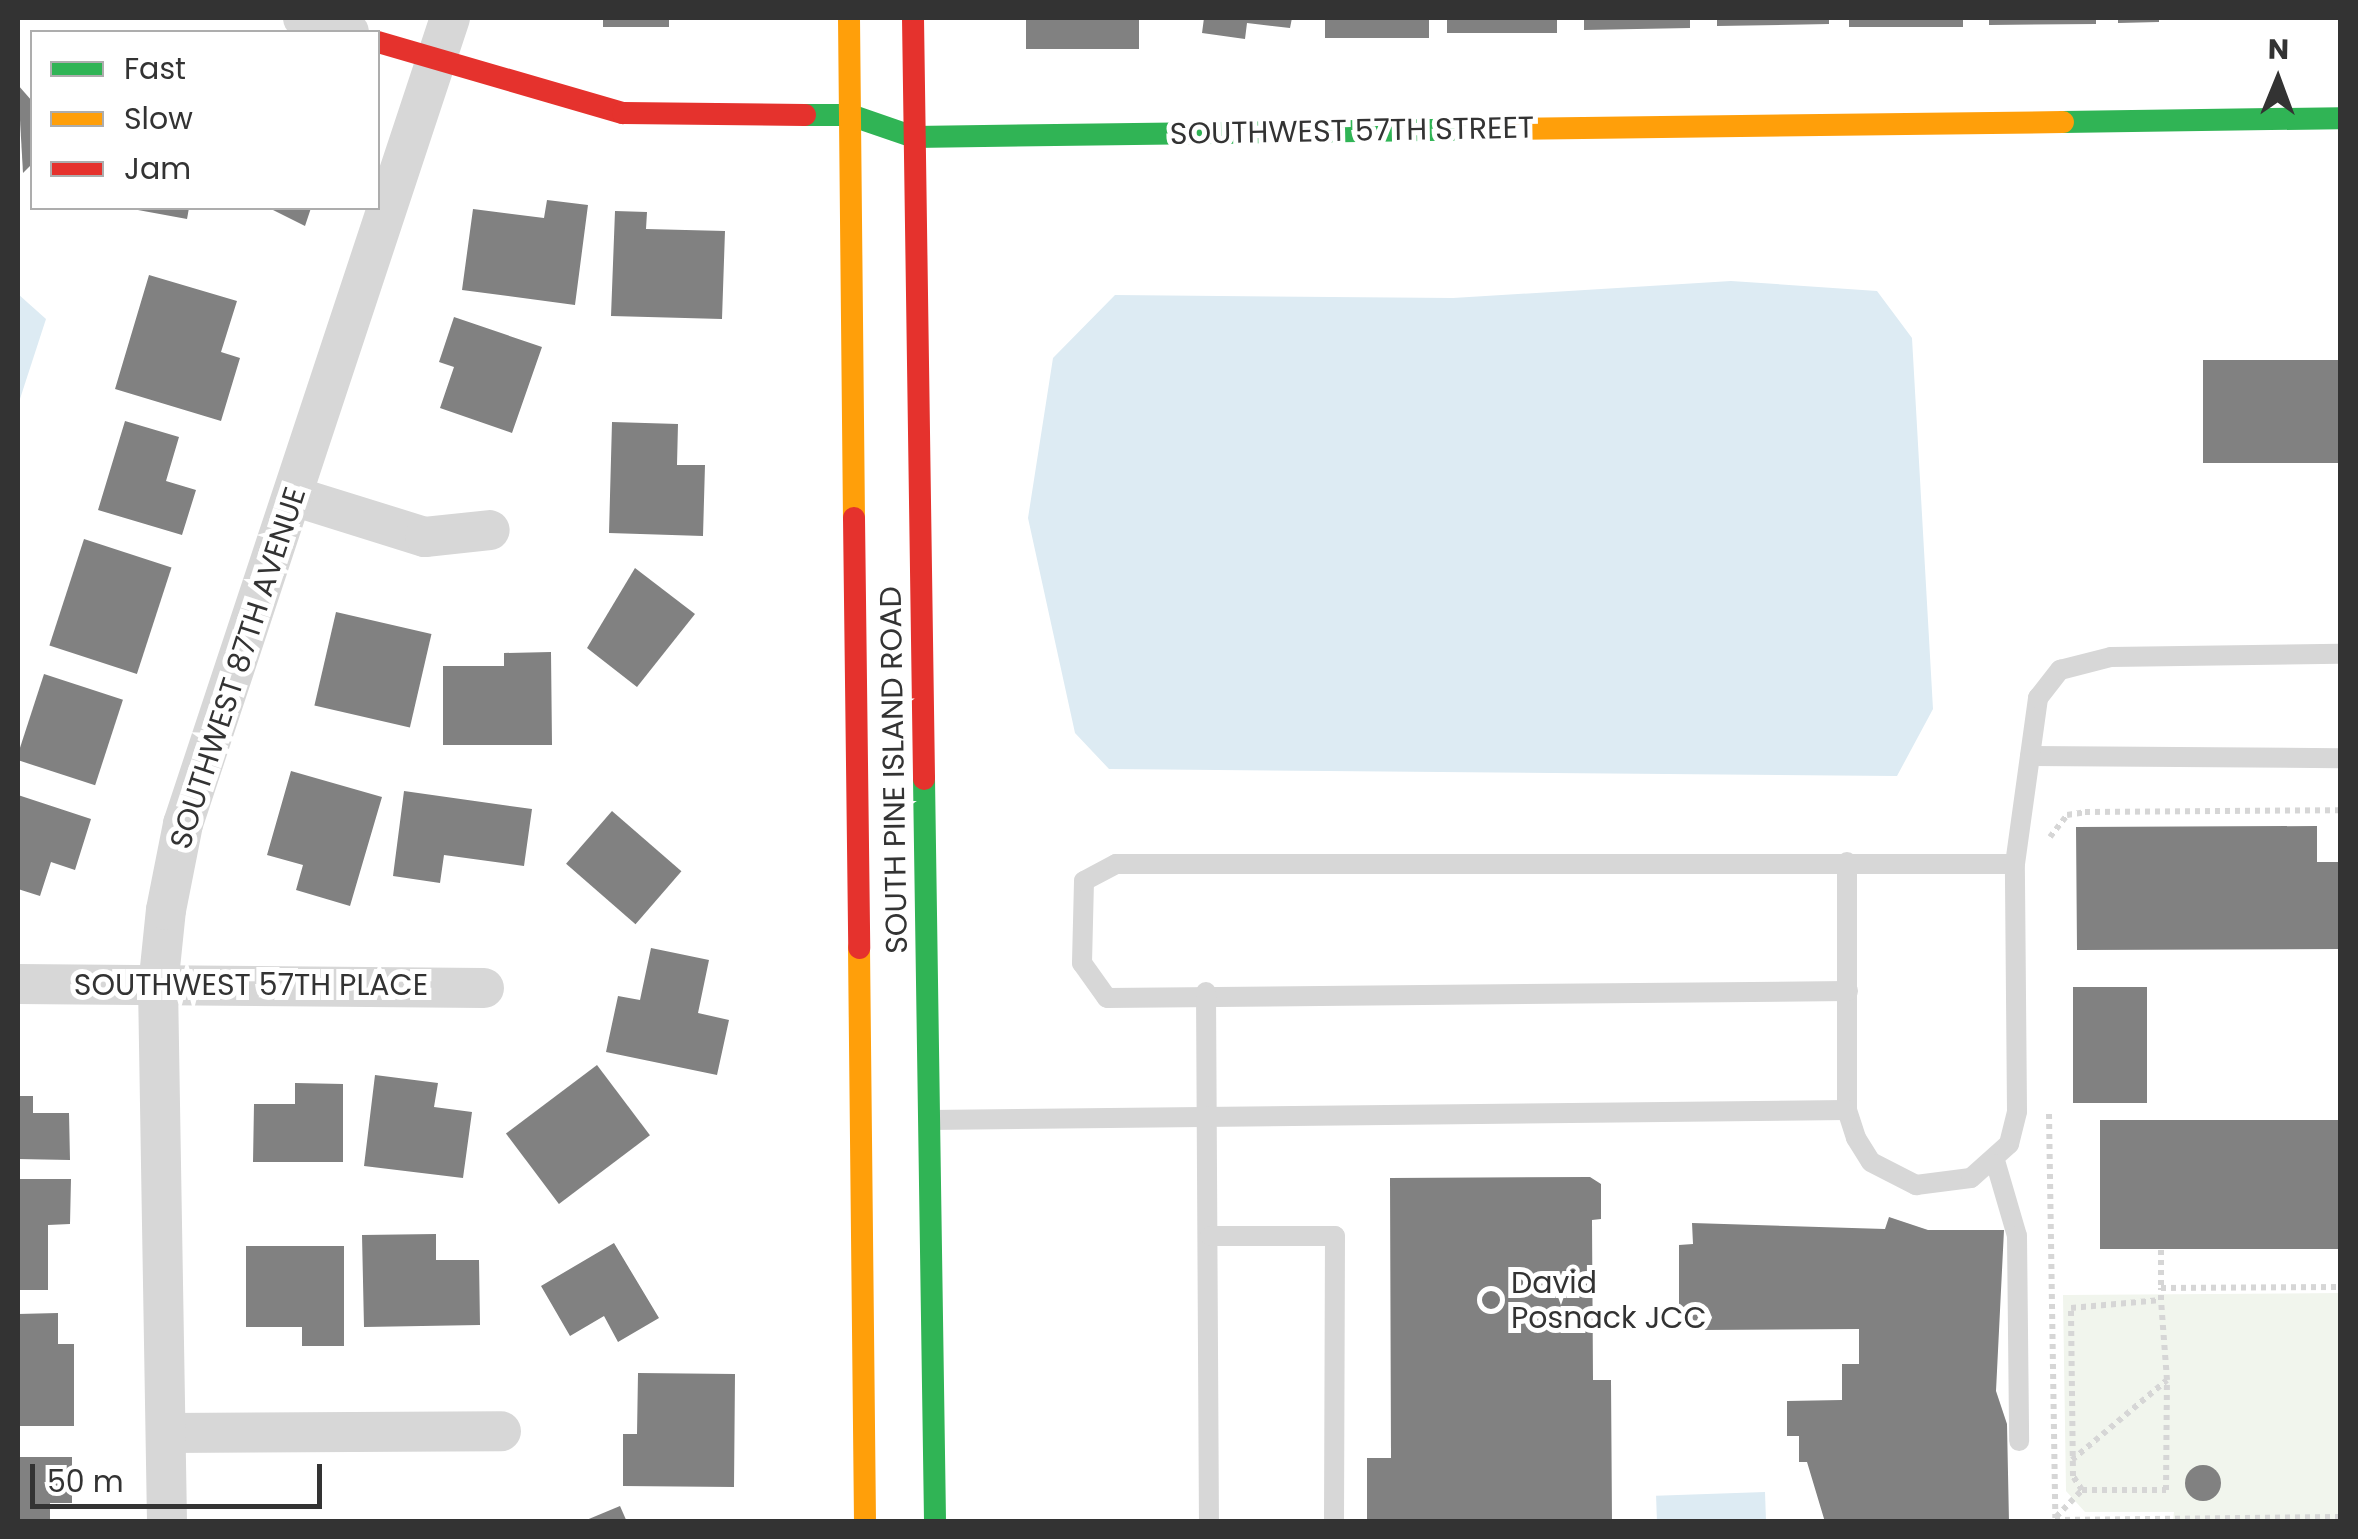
<!DOCTYPE html>
<html>
<head>
<meta charset="utf-8">
<style>
	body { margin:0 }
	#map { position:relative; width:2358px; height:1539px; overflow:hidden; background:#fff; font-family:Poppins,sans-serif }
	div>[style] { position:absolute }
	[style*='--x'] { left:calc(var(--x)*1px); top:calc(var(--y)*1px); width:calc(var(--w)*1px); rotate:calc(var(--a)*1deg) }
	.green>* { inset:0; background:#f1f5ed }
	.water>* { inset:0; background:#ddebf3; transform-origin:0 0 }
	.building>* { inset:0; background:#818181; transform-origin:0 0 }
	.round { border-radius:50% }
	.path>* { height:6px; margin-top:-3px; transform-origin:0; background:repeating-linear-gradient(90deg,#d6d6d6 0 5px,transparent 0 10px) }
	.lane>* { height:20px; margin:-10px; padding:0 10px; transform-origin:10px; border-radius:10px; background:#d7d7d7 }
	.street>* { height:40px; margin:-20px; padding:0 20px; transform-origin:20px; border-radius:20px; background:#d7d7d7 }
	.fast>* { height:22px; margin:-11px; padding:0 11px; transform-origin:11px; border-radius:11px; background:#30b455 }
	.slow>* { height:22px; margin:-11px; padding:0 11px; transform-origin:11px; border-radius:11px; background:#ff9f0a }
	.jam>* { height:22px; margin:-11px; padding:0 11px; transform-origin:11px; border-radius:11px; background:#e5322d }
	.dots>* { width:28px; height:28px; translate:-50% -50%; box-sizing:border-box; border:5px solid #fff; border-radius:50% }
	span { translate:-50% -50%; white-space:nowrap; text-align:center; line-height:1.15; -webkit-text-stroke:10px #fff; paint-order:stroke }
	.street-label { font-size:30px; color:#333 }
	.poi-label { font-size:30px; color:#333 }
	.left { translate:0 -50%; text-align:left }
	.frame { position:absolute; inset:0; border:20px solid #333; pointer-events:none }
	.legend { position:absolute; left:30px; top:30px; width:350px; height:180px; box-sizing:border-box; background:#fff; border:2px solid #adadad; margin:0; padding:12px 18px; list-style:none; font-size:30px; color:#333 }
	.legend li { display:flex; align-items:center; gap:20px; height:50px }
	.legend b { width:50px; border:2px solid #adadad }
	.north { position:absolute; left:2228px; top:30px; width:100px; height:100px; -webkit-text-stroke:8px #fff; paint-order:stroke; rotate:1deg; font-size:28px; font-weight:700; line-height:40px; text-align:center; color:#333 }
	.north::after { content:''; display:block; margin:auto; width:35px; height:45px; background:#333; clip-path:polygon(50% 0,100% 100%,50% 72%,0 100%) }
	.scale { position:absolute; left:30px; top:1464px; width:292px; height:45px; box-sizing:border-box; border:5px solid #333; border-top:0; padding-left:12px; font-size:30px; line-height:35px; white-space:nowrap; color:#333; -webkit-text-stroke:8px #fff; paint-order:stroke }
</style>
</head>
<body>
<div id="map">
	<div class="green">
		<div style="clip-path:polygon(2340px 1293px,2340px 1521px,2111px 1521px,2173px 1521px,2174px 1512px,2085px 1512px,2066px 1491px,2063px 1295px)"></div>
	</div>
	<div class="water">
		<div style="clip-path:polygon(1731px 281px,1877px 291px,1912px 338px,1933px 709px,1897px 776px,1109px 769px,1075px 733px,1028px 518px,1053px 358px,1115px 295px,1453px 298px)"></div>
		<div style="clip-path:polygon(18px 294px,46px 319px,18px 405px)"></div>
		<div style="left:1765px;top:1492px;width:29px;height:109px;rotate:88deg"></div>
	</div>
	<div class="building">
		<div style="left:603px;top:18px;width:66px;height:9px"></div>
		<div style="left:1026px;top:18px;width:113px;height:31px"></div>
		<div style="clip-path:polygon(1204px 18px,1292px 18px,1290px 28px,1247px 23px,1245px 39px,1202px 33px)"></div>
		<div style="left:1325px;top:18px;width:104px;height:20px"></div>
		<div style="left:1447px;top:18px;width:110px;height:15px"></div>
		<div style="clip-path:polygon(1584px 18px,1690px 18px,1690px 28px,1584px 30px)"></div>
		<div style="clip-path:polygon(1717px 18px,1829px 18px,1829px 24px,1717px 26px)"></div>
		<div style="left:1849px;top:18px;width:114px;height:9px"></div>
		<div style="clip-path:polygon(1989px 18px,2096px 18px,2096px 24px,1989px 25px)"></div>
		<div style="clip-path:polygon(2118px 18px,2159px 18px,2159px 22px,2118px 23px)"></div>
		<div style="clip-path:polygon(18px 85px,32px 101px,32px 164px,23px 173px)"></div>
		<div style="clip-path:polygon(547px 200px,588px 205px,575px 305px,462px 290px,473px 209px,544px 218px)"></div>
		<div style="clip-path:polygon(127px 208px,189px 208px,187px 219px)"></div>
		<div style="clip-path:polygon(269px 208px,311px 208px,305px 226px)"></div>
		<div style="clip-path:polygon(615px 211px,647px 212px,646px 229px,725px 231px,722px 319px,611px 316px)"></div>
		<div style="clip-path:polygon(149px 275px,237px 301px,221px 352px,240px 358px,221px 421px,115px 389px)"></div>
		<div style="clip-path:polygon(454px 317px,542px 347px,512px 433px,440px 408px,454px 367px,439px 362px)"></div>
		<div style="left:2340px;top:360px;width:103px;height:137px;rotate:90deg"></div>
		<div style="clip-path:polygon(125px 421px,179px 437px,166px 481px,196px 490px,182px 535px,98px 510px)"></div>
		<div style="clip-path:polygon(612px 422px,678px 424px,677px 465px,705px 465px,703px 536px,609px 533px)"></div>
		<div style="left:84px;top:539px;width:92px;height:112px;rotate:18deg"></div>
		<div style="clip-path:polygon(635px 568px,695px 614px,637px 687px,587px 648px)"></div>
		<div style="left:336px;top:612px;width:98px;height:96px;rotate:13deg"></div>
		<div style="clip-path:polygon(551px 652px,552px 745px,443px 745px,443px 666px,504px 666px,504px 653px)"></div>
		<div style="left:44px;top:674px;width:83px;height:90px;rotate:18deg"></div>
		<div style="clip-path:polygon(291px 771px,382px 797px,350px 906px,296px 890px,303px 865px,267px 855px)"></div>
		<div style="clip-path:polygon(404px 791px,532px 809px,524px 866px,444px 855px,440px 883px,393px 876px)"></div>
		<div style="clip-path:polygon(18px 795px,91px 819px,75px 870px,51px 862px,40px 896px,18px 889px)"></div>
		<div style="left:612px;top:811px;width:92px;height:70px;rotate:41deg"></div>
		<div style="clip-path:polygon(2317px 826px,2317px 862px,2340px 862px,2340px 949px,2077px 950px,2076px 827px)"></div>
		<div style="clip-path:polygon(651px 948px,709px 960px,698px 1013px,729px 1020px,717px 1075px,606px 1052px,618px 996px,640px 1000px)"></div>
		<div style="left:2147px;top:987px;width:116px;height:74px;rotate:90deg"></div>
		<div style="left:597px;top:1065px;width:88px;height:114px;rotate:53deg"></div>
		<div style="clip-path:polygon(375px 1075px,438px 1083px,434px 1107px,472px 1112px,463px 1178px,364px 1166px)"></div>
		<div style="clip-path:polygon(295px 1083px,343px 1084px,343px 1162px,253px 1162px,254px 1104px,295px 1104px)"></div>
		<div style="clip-path:polygon(18px 1096px,33px 1096px,33px 1113px,69px 1113px,70px 1160px,18px 1159px)"></div>
		<div style="left:2340px;top:1120px;width:129px;height:240px;rotate:90deg"></div>
		<div style="clip-path:polygon(1590px 1177px,1601px 1184px,1601px 1219px,1592px 1220px,1593px 1380px,1611px 1380px,1612px 1522px,1367px 1522px,1367px 1458px,1391px 1458px,1390px 1178px)"></div>
		<div style="clip-path:polygon(18px 1179px,71px 1179px,70px 1224px,48px 1225px,48px 1290px,18px 1290px)"></div>
		<div style="clip-path:polygon(1889px 1217px,1928px 1230px,2004px 1230px,1996px 1391px,2007px 1424px,2009px 1522px,1825px 1522px,1807px 1462px,1799px 1462px,1799px 1436px,1787px 1436px,1787px 1401px,1842px 1400px,1842px 1364px,1859px 1364px,1859px 1329px,1700px 1330px,1700px 1322px,1679px 1322px,1679px 1245px,1693px 1244px,1692px 1223px,1885px 1229px)"></div>
		<div style="clip-path:polygon(436px 1234px,436px 1260px,479px 1260px,480px 1325px,364px 1327px,362px 1235px)"></div>
		<div style="clip-path:polygon(614px 1243px,659px 1318px,618px 1342px,604px 1316px,570px 1336px,541px 1286px)"></div>
		<div style="clip-path:polygon(246px 1246px,344px 1246px,344px 1346px,302px 1346px,302px 1327px,246px 1327px)"></div>
		<div style="clip-path:polygon(58px 1313px,58px 1344px,74px 1344px,74px 1426px,18px 1426px,18px 1314px)"></div>
		<div style="clip-path:polygon(638px 1373px,735px 1374px,734px 1487px,623px 1486px,623px 1434px,637px 1434px)"></div>
		<div style="clip-path:polygon(18px 1457px,72px 1457px,72px 1503px,50px 1503px,50px 1522px,18px 1522px)"></div>
		<div class="round" style="left:2185px;top:1465px;width:36px;height:36px"></div>
		<div style="clip-path:polygon(620px 1506px,627px 1522px,584px 1522px,584px 1521px)"></div>
	</div>
	<div class="path">
		<div style="--x:2050;--y:837;--w:28;--a:-52"></div>
		<div style="--x:2067;--y:815;--w:18;--a:-9"></div>
		<div style="--x:2085;--y:812;--w:255;--a:-0.4"></div>
		<div style="--x:2049;--y:1114;--w:404;--a:89.1"></div>
		<div style="--x:2161;--y:1250;--w:38;--a:90"></div>
		<div style="--x:2161;--y:1288;--w:179;--a:-0.3"></div>
		<div style="--x:2072;--y:1460;--w:124;--a:-40.1"></div>
		<div style="--x:2167;--y:1380;--w:80;--a:-94.3"></div>
		<div style="--x:2082;--y:1490;--w:84;--a:0"></div>
		<div style="--x:2166;--y:1490;--w:109;--a:-89.5"></div>
		<div style="--x:2056;--y:1517;--w:37;--a:-46"></div>
		<div style="--x:2082;--y:1490;--w:17;--a:-123"></div>
		<div style="--x:2073;--y:1476;--w:168;--a:-90.7"></div>
		<div style="--x:2071;--y:1308;--w:90;--a:-5.1"></div>
		<div style="--x:2161;--y:1300;--w:12;--a:-90"></div>
		<div style="--x:2055;--y:1520;--w:285;--a:-0.6"></div>
	</div>
	<div class="lane">
		<div style="--x:2030;--y:756;--w:310;--a:0.4"></div>
		<div style="--x:1847;--y:862;--w:248;--a:90"></div>
		<div style="--x:1847;--y:1110;--w:29;--a:72"></div>
		<div style="--x:1856;--y:1138;--w:28;--a:58"></div>
		<div style="--x:1871;--y:1162;--w:51;--a:27.1"></div>
		<div style="--x:1916;--y:1185;--w:55;--a:-7.3"></div>
		<div style="--x:1971;--y:1178;--w:51;--a:-41.8"></div>
		<div style="--x:2009;--y:1144;--w:34;--a:-76"></div>
		<div style="--x:2017;--y:1111;--w:247;--a:-90.5"></div>
		<div style="--x:2015;--y:864;--w:168;--a:-82.1"></div>
		<div style="--x:2038;--y:698;--w:36;--a:-52"></div>
		<div style="--x:2060;--y:670;--w:53;--a:-14.3"></div>
		<div style="--x:2111;--y:657;--w:229;--a:-0.8"></div>
		<div style="--x:1848;--y:991;--w:741;--a:179.46"></div>
		<div style="--x:1107;--y:998;--w:43;--a:-125.5"></div>
		<div style="--x:1082;--y:963;--w:82;--a:-88.6"></div>
		<div style="--x:1084;--y:881;--w:36;--a:-28"></div>
		<div style="--x:1116;--y:864;--w:899;--a:0"></div>
		<div style="--x:1206;--y:992;--w:530;--a:89.68"></div>
		<div style="--x:930;--y:1120;--w:917;--a:-0.62"></div>
		<div style="--x:1996;--y:1164;--w:75;--a:73.7"></div>
		<div style="--x:2017;--y:1236;--w:205;--a:89.4"></div>
		<div style="--x:1210;--y:1236;--w:125;--a:0"></div>
		<div style="--x:1335;--y:1236;--w:286;--a:90.2"></div>
	</div>
	<div class="street">
		<div style="--x:303;--y:18;--w:48;--a:16.9"></div>
		<div style="--x:293;--y:496;--w:138;--a:17.3"></div>
		<div style="--x:425;--y:537;--w:65;--a:-6.1"></div>
		<div style="--x:18;--y:984;--w:466;--a:0.5"></div>
		<div style="--x:166;--y:1433;--w:335;--a:-0.3"></div>
		<div style="--x:167;--y:1522;--w:535;--a:-90.96"></div>
		<div style="--x:158;--y:987;--w:77;--a:-84.1"></div>
		<div style="--x:166;--y:910;--w:88;--a:-78.8"></div>
		<div style="--x:183;--y:824;--w:849;--a:-71.67"></div>
	</div>
	<div class="fast">
		<div style="--x:805;--y:115;--w:45;--a:0"></div>
		<div style="--x:850;--y:115;--w:68;--a:19"></div>
		<div style="--x:914;--y:137;--w:587;--a:-0.78"></div>
		<div style="--x:2063;--y:122;--w:277;--a:-0.8"></div>
		<div style="--x:924;--y:779;--w:743;--a:89.15"></div>
	</div>
	<div class="slow">
		<div style="--x:849;--y:18;--w:500;--a:89.43"></div>
		<div style="--x:1501;--y:129;--w:562;--a:-0.71"></div>
		<div style="--x:859;--y:948;--w:574;--a:89.4"></div>
	</div>
	<div class="jam">
		<div style="--x:913;--y:18;--w:761;--a:89.17"></div>
		<div style="--x:378;--y:42;--w:255;--a:16.2"></div>
		<div style="--x:623;--y:113;--w:182;--a:0.6"></div>
		<div style="--x:854;--y:518;--w:430;--a:89.3"></div>
	</div>
	<div class="dots">
		<div style="left:1491px;top:1300px;background:#7a7a7a"></div>
	</div>
	<div class="street-label">
		<span style="left:1352px;top:131px;rotate:-1deg">SOUTHWEST 57TH STREET</span>
		<span style="left:238px;top:668px;rotate:-72deg">SOUTHWEST 87TH AVENUE</span>
		<span style="left:894px;top:770px;rotate:-91deg">SOUTH PINE ISLAND ROAD</span>
		<span style="left:251px;top:985px">SOUTHWEST 57TH PLACE</span>
	</div>
	<div class="poi-label">
		<span class="left" style="left:1511px;top:1300px">David<br>Posnack JCC</span>
	</div>
	<div class="frame"></div>
	<ul class="legend">
	<li><b style="height:12px;background:#30b455"></b>Fast</li>
	<li><b style="height:12px;background:#ff9f0a"></b>Slow</li>
	<li><b style="height:12px;background:#e5322d"></b>Jam</li>
	</ul>
	<div class="north">N</div>
	<div class="scale">50 m</div>
</div>
</body>
</html>
